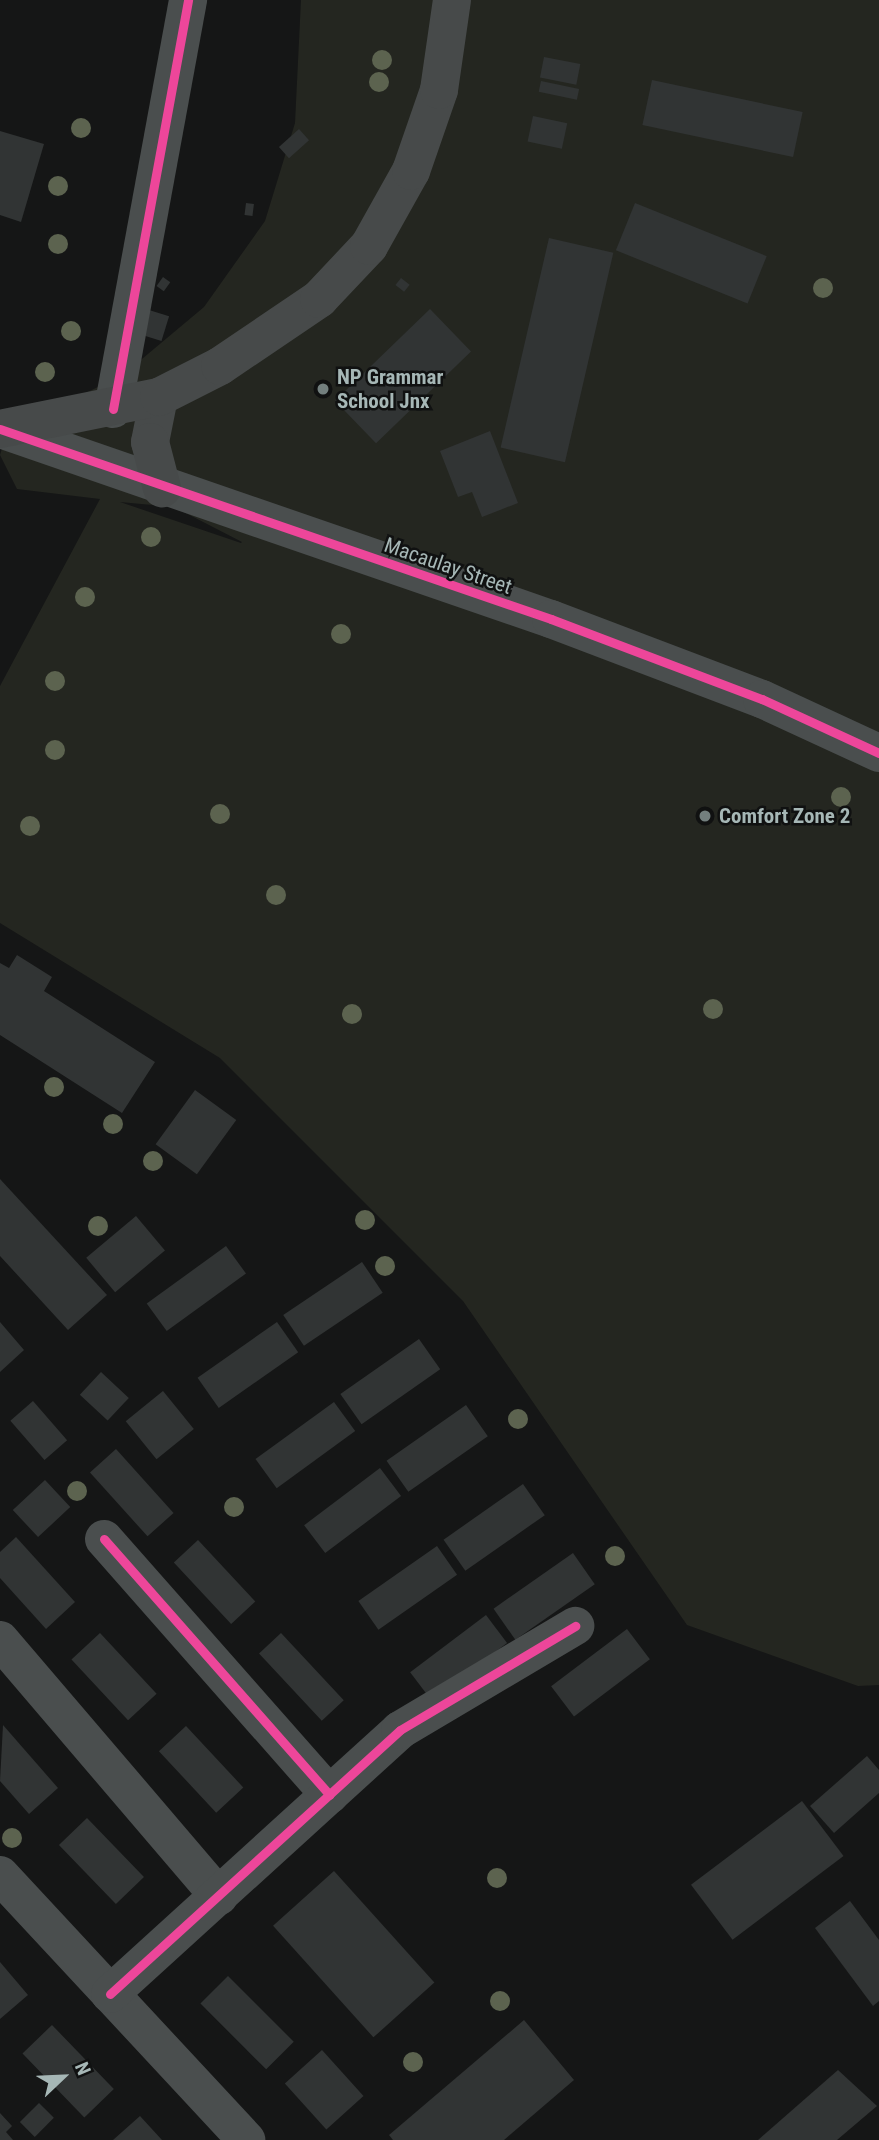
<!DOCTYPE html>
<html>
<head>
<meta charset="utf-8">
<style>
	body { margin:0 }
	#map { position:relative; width:879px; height:2140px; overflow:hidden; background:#151616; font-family:"Roboto Condensed",sans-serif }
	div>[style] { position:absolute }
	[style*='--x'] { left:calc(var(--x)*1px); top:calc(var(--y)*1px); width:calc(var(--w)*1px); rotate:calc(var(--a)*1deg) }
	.green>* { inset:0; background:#242620 }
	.building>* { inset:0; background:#313434; transform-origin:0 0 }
	.minor>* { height:38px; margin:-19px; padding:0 19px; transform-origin:19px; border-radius:19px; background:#4a4e4e }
	.major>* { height:38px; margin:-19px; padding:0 19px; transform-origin:19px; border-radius:19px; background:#474a4a }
	.cycleway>* { height:9px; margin:-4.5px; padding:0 4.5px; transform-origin:4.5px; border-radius:4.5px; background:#ed469a }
	.trees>* { width:20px; height:20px; margin:-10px; border-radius:50%; background:#5c634f }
	.dots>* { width:19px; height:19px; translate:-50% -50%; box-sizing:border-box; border:4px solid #101111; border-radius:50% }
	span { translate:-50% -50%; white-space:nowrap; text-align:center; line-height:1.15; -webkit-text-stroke:5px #101111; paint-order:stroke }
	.poi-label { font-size:21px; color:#a6b7b6; font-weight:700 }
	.left { translate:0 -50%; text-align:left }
	.street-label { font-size:21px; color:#a6b7b6 }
	.north { position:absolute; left:28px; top:2042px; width:70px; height:70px; -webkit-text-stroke:5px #101111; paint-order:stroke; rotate:67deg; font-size:19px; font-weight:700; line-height:28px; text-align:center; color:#a6b7b6 }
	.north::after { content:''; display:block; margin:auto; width:24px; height:32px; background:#a6b7b6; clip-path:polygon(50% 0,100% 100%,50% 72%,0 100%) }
</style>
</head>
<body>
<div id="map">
	<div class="green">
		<div style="clip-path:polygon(evenodd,301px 0,879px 0,879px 1685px,858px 1686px,687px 1625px,463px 1301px,220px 1058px,0 923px,0 686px,100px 499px,17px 489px,0 455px,7px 432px,124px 374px,204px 307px,265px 221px,295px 123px,301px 0,120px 502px,174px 507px,242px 542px,241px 543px,120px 502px)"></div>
	</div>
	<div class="building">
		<div style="left:544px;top:57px;width:37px;height:21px;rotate:11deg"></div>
		<div style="left:652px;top:80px;width:154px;height:46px;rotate:12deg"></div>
		<div style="left:541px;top:81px;width:39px;height:11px;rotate:12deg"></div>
		<div style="left:533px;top:116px;width:35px;height:26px;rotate:12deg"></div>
		<div style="left:299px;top:129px;width:15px;height:27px;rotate:48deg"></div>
		<div style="clip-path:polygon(0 131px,44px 144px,21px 222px,0 215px)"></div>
		<div style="left:246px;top:203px;width:8px;height:12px;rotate:7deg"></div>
		<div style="left:635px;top:203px;width:142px;height:51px;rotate:22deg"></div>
		<div style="left:549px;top:238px;width:66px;height:215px;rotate:13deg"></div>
		<div style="left:163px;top:277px;width:9px;height:11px;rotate:36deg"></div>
		<div style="left:401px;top:278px;width:11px;height:9px;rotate:38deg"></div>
		<div style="left:430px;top:309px;width:59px;height:132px;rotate:46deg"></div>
		<div style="left:149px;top:310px;width:21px;height:26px;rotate:17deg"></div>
		<div style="clip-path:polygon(490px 431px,518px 503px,482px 517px,472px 492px,458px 497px,440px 451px)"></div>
		<div style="clip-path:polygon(17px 955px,52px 977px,44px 991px,155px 1062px,122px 1113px,0 1035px,0 963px,9px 968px)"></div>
		<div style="left:195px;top:1090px;width:51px;height:67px;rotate:36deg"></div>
		<div style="clip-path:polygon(0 1179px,107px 1295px,68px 1330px,0 1256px)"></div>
		<div style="left:136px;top:1216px;width:45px;height:65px;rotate:50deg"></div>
		<div style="left:226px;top:1246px;width:34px;height:98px;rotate:54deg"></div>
		<div style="left:362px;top:1262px;width:37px;height:95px;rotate:56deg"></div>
		<div style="clip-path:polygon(0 1322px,24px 1350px,0 1372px)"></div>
		<div style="left:277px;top:1322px;width:37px;height:97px;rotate:55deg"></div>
		<div style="left:419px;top:1339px;width:37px;height:96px;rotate:55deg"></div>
		<div style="left:101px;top:1372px;width:38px;height:31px;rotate:43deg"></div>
		<div style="left:163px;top:1391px;width:49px;height:48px;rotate:51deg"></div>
		<div style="left:33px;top:1401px;width:52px;height:30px;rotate:49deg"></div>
		<div style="left:334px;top:1402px;width:36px;height:97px;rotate:54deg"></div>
		<div style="left:466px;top:1405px;width:38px;height:97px;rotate:55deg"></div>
		<div style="left:116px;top:1449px;width:86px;height:35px;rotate:48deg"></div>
		<div style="left:380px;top:1468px;width:35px;height:95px;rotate:53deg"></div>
		<div style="left:45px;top:1480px;width:37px;height:44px;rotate:47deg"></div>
		<div style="left:523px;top:1484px;width:38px;height:97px;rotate:55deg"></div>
		<div style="clip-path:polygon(16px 1537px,75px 1602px,46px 1629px,0 1578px,0 1552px)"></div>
		<div style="left:198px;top:1540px;width:84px;height:33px;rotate:47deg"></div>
		<div style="left:437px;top:1546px;width:35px;height:96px;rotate:55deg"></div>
		<div style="left:573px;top:1553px;width:38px;height:97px;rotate:55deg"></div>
		<div style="left:486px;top:1615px;width:35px;height:95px;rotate:53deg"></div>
		<div style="left:627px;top:1629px;width:38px;height:95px;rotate:53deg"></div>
		<div style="left:100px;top:1633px;width:83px;height:39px;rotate:47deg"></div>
		<div style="left:281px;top:1633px;width:92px;height:30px;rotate:47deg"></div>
		<div style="clip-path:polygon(3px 1725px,58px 1788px,29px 1814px,0 1781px)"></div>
		<div style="left:186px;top:1726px;width:84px;height:37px;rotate:47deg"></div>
		<div style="clip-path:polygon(867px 1756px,879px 1770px,879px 1793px,834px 1833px,810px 1806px)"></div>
		<div style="left:802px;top:1801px;width:69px;height:139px;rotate:53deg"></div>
		<div style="left:87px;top:1818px;width:82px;height:39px;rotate:46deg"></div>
		<div style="left:334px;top:1871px;width:150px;height:82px;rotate:48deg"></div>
		<div style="clip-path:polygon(850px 1901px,879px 1940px,879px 2001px,873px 2006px,815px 1928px)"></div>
		<div style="clip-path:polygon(0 1962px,28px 1995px,0 2019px)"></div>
		<div style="left:228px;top:1976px;width:93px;height:39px;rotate:45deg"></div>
		<div style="clip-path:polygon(524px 2020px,574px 2080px,504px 2140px,393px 2140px,389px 2135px)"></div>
		<div style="left:52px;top:2025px;width:89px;height:41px;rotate:46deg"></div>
		<div style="left:322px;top:2050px;width:62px;height:50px;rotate:48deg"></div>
		<div style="clip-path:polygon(838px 2070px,877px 2106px,837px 2140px,758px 2140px)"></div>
		<div style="left:39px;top:2103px;width:21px;height:27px;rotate:45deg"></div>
		<div style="clip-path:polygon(0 2113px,12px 2126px,6px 2132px,13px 2140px,0 2140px)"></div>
		<div style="clip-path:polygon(140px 2116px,162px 2140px,113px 2140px)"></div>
	</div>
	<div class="minor">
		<div style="--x:113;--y:409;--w:416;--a:-79.6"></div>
		<div style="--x:0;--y:429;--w:583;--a:19.03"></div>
		<div style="--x:551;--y:619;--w:226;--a:20.8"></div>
		<div style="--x:762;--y:699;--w:129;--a:24.8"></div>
		<div style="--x:104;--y:1539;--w:341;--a:48.6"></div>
		<div style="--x:0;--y:1640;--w:337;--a:49.5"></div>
		<div style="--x:0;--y:1875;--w:362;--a:47.1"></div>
		<div style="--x:110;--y:1994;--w:392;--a:-42.3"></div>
		<div style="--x:400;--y:1730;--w:204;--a:-30.7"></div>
	</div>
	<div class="major">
		<div style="--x:159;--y:397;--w:46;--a:101.3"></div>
		<div style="--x:150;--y:442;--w:48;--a:75.4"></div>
		<div style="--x:0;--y:429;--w:162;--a:-11.4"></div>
		<div style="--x:159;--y:397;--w:68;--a:-26.9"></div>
		<div style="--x:220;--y:366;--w:120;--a:-34.1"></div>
		<div style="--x:319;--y:299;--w:73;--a:-46.7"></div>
		<div style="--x:369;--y:246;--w:86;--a:-60.8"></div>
		<div style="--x:411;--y:171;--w:86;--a:-70.9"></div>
		<div style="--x:439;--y:90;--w:91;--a:-81.8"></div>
	</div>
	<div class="cycleway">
		<div style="--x:113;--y:409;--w:416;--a:-79.6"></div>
		<div style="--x:0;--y:429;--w:583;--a:19.03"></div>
		<div style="--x:551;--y:619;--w:226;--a:20.8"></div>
		<div style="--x:762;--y:699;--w:129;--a:24.8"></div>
		<div style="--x:104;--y:1539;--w:341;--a:48.6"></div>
		<div style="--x:110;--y:1994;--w:392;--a:-42.3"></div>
		<div style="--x:400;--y:1730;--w:204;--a:-30.7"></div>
	</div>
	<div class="trees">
		<div style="left:382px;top:60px"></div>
		<div style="left:379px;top:82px"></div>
		<div style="left:81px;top:128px"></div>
		<div style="left:58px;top:186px"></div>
		<div style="left:58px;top:244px"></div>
		<div style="left:823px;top:288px"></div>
		<div style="left:71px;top:331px"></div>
		<div style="left:45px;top:372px"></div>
		<div style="left:151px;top:537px"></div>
		<div style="left:85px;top:597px"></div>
		<div style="left:341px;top:634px"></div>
		<div style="left:55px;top:681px"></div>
		<div style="left:55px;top:750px"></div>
		<div style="left:841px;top:797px"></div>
		<div style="left:220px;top:814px"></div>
		<div style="left:30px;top:826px"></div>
		<div style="left:276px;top:895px"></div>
		<div style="left:713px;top:1009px"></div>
		<div style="left:352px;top:1014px"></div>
		<div style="left:54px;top:1087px"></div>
		<div style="left:113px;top:1124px"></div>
		<div style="left:153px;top:1161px"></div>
		<div style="left:365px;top:1220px"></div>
		<div style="left:98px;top:1226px"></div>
		<div style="left:385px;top:1266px"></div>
		<div style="left:518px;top:1419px"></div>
		<div style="left:77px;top:1491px"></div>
		<div style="left:234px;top:1507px"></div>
		<div style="left:615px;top:1556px"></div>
		<div style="left:12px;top:1838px"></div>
		<div style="left:497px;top:1878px"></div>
		<div style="left:500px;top:2001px"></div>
		<div style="left:413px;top:2062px"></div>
	</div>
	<div class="dots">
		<div style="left:323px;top:389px;background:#737f7e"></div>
		<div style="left:705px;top:816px;background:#737f7e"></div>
	</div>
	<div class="poi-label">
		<span class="left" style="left:337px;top:389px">NP Grammar<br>School Jnx</span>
		<span class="left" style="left:719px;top:816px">Comfort Zone 2</span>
	</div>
	<div class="street-label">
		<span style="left:448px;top:566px;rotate:19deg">Macaulay Street</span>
	</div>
	<div class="north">N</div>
</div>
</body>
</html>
